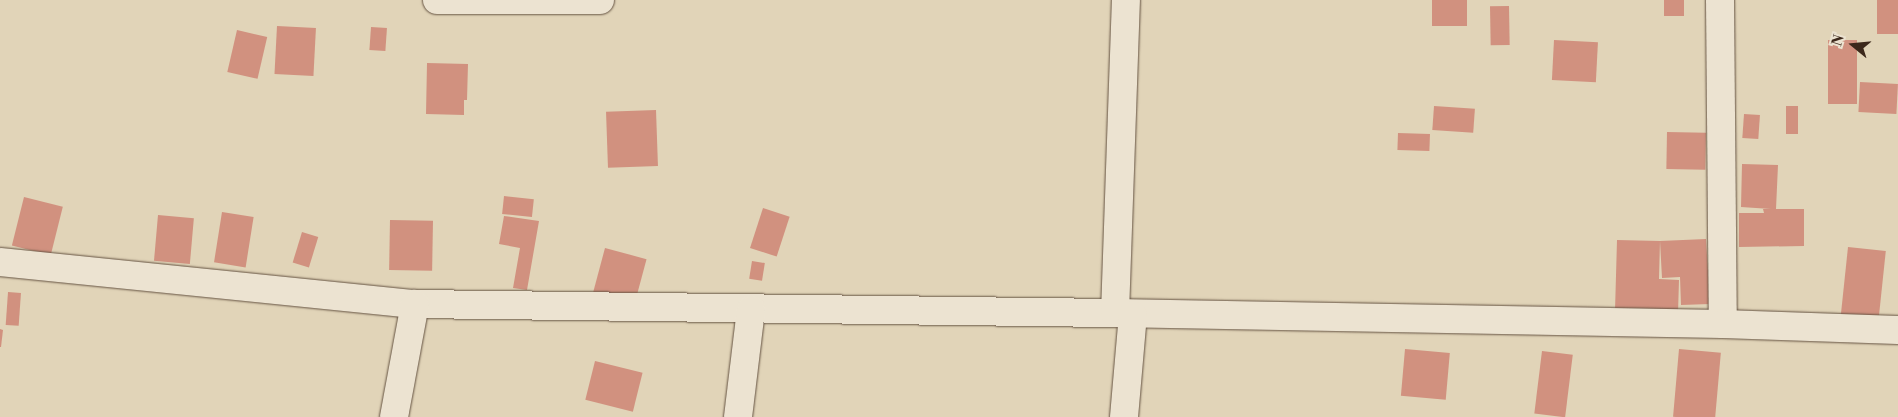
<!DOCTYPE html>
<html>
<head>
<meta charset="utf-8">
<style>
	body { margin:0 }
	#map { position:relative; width:1898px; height:417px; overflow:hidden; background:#e1d4b8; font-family:"Libre Bodoni",serif }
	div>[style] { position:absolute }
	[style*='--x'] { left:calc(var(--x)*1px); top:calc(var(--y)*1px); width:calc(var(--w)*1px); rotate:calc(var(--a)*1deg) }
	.building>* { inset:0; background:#d1917f; transform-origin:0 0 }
	.roads { filter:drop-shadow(0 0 1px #655342) drop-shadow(0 0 1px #655342) }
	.minor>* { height:28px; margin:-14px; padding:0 14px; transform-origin:14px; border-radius:14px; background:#ece3d1 }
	span { translate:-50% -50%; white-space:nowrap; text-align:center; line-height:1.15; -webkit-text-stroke:4.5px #ece3d1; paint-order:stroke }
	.north { position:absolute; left:1828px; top:20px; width:50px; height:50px; -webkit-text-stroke:4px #ece3d1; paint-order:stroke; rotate:287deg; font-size:14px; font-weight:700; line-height:20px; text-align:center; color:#3c281b }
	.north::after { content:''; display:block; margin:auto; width:18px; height:22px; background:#3c281b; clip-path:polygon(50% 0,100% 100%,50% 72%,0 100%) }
</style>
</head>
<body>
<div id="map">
	<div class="building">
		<div style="left:1432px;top:0;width:35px;height:26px"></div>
		<div style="left:1664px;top:0;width:20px;height:16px"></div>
		<div style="left:1877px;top:0;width:21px;height:34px"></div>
		<div style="left:1509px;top:6px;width:39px;height:19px;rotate:89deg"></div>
		<div style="left:277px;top:26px;width:39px;height:48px;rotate:3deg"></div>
		<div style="left:371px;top:27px;width:16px;height:23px;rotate:4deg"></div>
		<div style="left:237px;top:30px;width:31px;height:43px;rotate:13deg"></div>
		<div style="left:1554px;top:40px;width:44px;height:40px;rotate:3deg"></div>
		<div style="left:1857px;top:40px;width:64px;height:29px;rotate:90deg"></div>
		<div style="clip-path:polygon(427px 63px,468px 64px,467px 100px,464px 100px,464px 115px,426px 114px)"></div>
		<div style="left:1860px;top:82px;width:38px;height:30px;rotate:3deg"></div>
		<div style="left:1434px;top:106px;width:41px;height:24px;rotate:4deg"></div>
		<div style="left:1786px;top:106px;width:12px;height:28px"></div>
		<div style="left:656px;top:110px;width:56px;height:50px;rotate:88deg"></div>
		<div style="left:1744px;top:114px;width:16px;height:24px;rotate:4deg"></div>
		<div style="left:1667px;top:132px;width:39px;height:37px;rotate:1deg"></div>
		<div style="left:1398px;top:133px;width:32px;height:17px;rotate:2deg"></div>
		<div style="clip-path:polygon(1742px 164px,1778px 165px,1776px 209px,1804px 209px,1804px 246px,1739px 247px,1739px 213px,1764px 213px,1763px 209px,1771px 209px,1741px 207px)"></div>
		<div style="left:504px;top:196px;width:30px;height:18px;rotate:6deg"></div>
		<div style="left:24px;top:197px;width:40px;height:50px;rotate:14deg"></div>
		<div style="left:763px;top:208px;width:28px;height:42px;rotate:18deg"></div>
		<div style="left:222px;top:212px;width:32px;height:51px;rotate:9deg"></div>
		<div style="left:158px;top:215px;width:36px;height:46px;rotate:5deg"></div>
		<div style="clip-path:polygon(504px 216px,539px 221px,527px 290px,513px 288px,520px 248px,499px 244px)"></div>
		<div style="left:390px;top:220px;width:43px;height:50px;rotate:1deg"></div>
		<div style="left:302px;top:232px;width:17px;height:32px;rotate:17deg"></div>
		<div style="clip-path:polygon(1706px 239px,1710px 304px,1681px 305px,1680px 277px,1662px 278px,1660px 241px)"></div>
		<div style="clip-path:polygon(1617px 240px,1660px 241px,1659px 279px,1679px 280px,1678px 313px,1615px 311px)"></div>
		<div style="left:1848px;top:247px;width:38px;height:69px;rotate:6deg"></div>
		<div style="left:605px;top:248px;width:43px;height:47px;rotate:15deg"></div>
		<div style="left:752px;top:261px;width:13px;height:18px;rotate:9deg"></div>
		<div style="left:8px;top:292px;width:13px;height:33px;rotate:4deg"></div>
		<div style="clip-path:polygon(0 329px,3px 330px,1px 347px,0 347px)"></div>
		<div style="left:1405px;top:349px;width:45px;height:47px;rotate:5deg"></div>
		<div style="left:1679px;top:349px;width:42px;height:68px;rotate:5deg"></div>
		<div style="left:1542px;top:351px;width:31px;height:63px;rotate:7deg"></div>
		<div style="left:595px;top:361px;width:49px;height:40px;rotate:14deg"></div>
	</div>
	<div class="roads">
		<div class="minor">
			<div style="--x:437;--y:0;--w:163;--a:0"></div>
			<div style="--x:1720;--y:0;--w:324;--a:89.5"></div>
			<div style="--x:0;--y:262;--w:417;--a:5.8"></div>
			<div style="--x:415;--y:304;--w:700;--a:0.74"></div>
			<div style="--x:1115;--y:313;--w:608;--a:1.04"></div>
			<div style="--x:1723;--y:324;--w:175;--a:2"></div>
			<div style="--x:1115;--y:313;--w:313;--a:-88"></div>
			<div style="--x:394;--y:417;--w:115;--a:-79.5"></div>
			<div style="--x:738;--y:417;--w:108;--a:-83.1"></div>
			<div style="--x:1124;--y:417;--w:102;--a:-85"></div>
		</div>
	</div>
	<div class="north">N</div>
</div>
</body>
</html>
